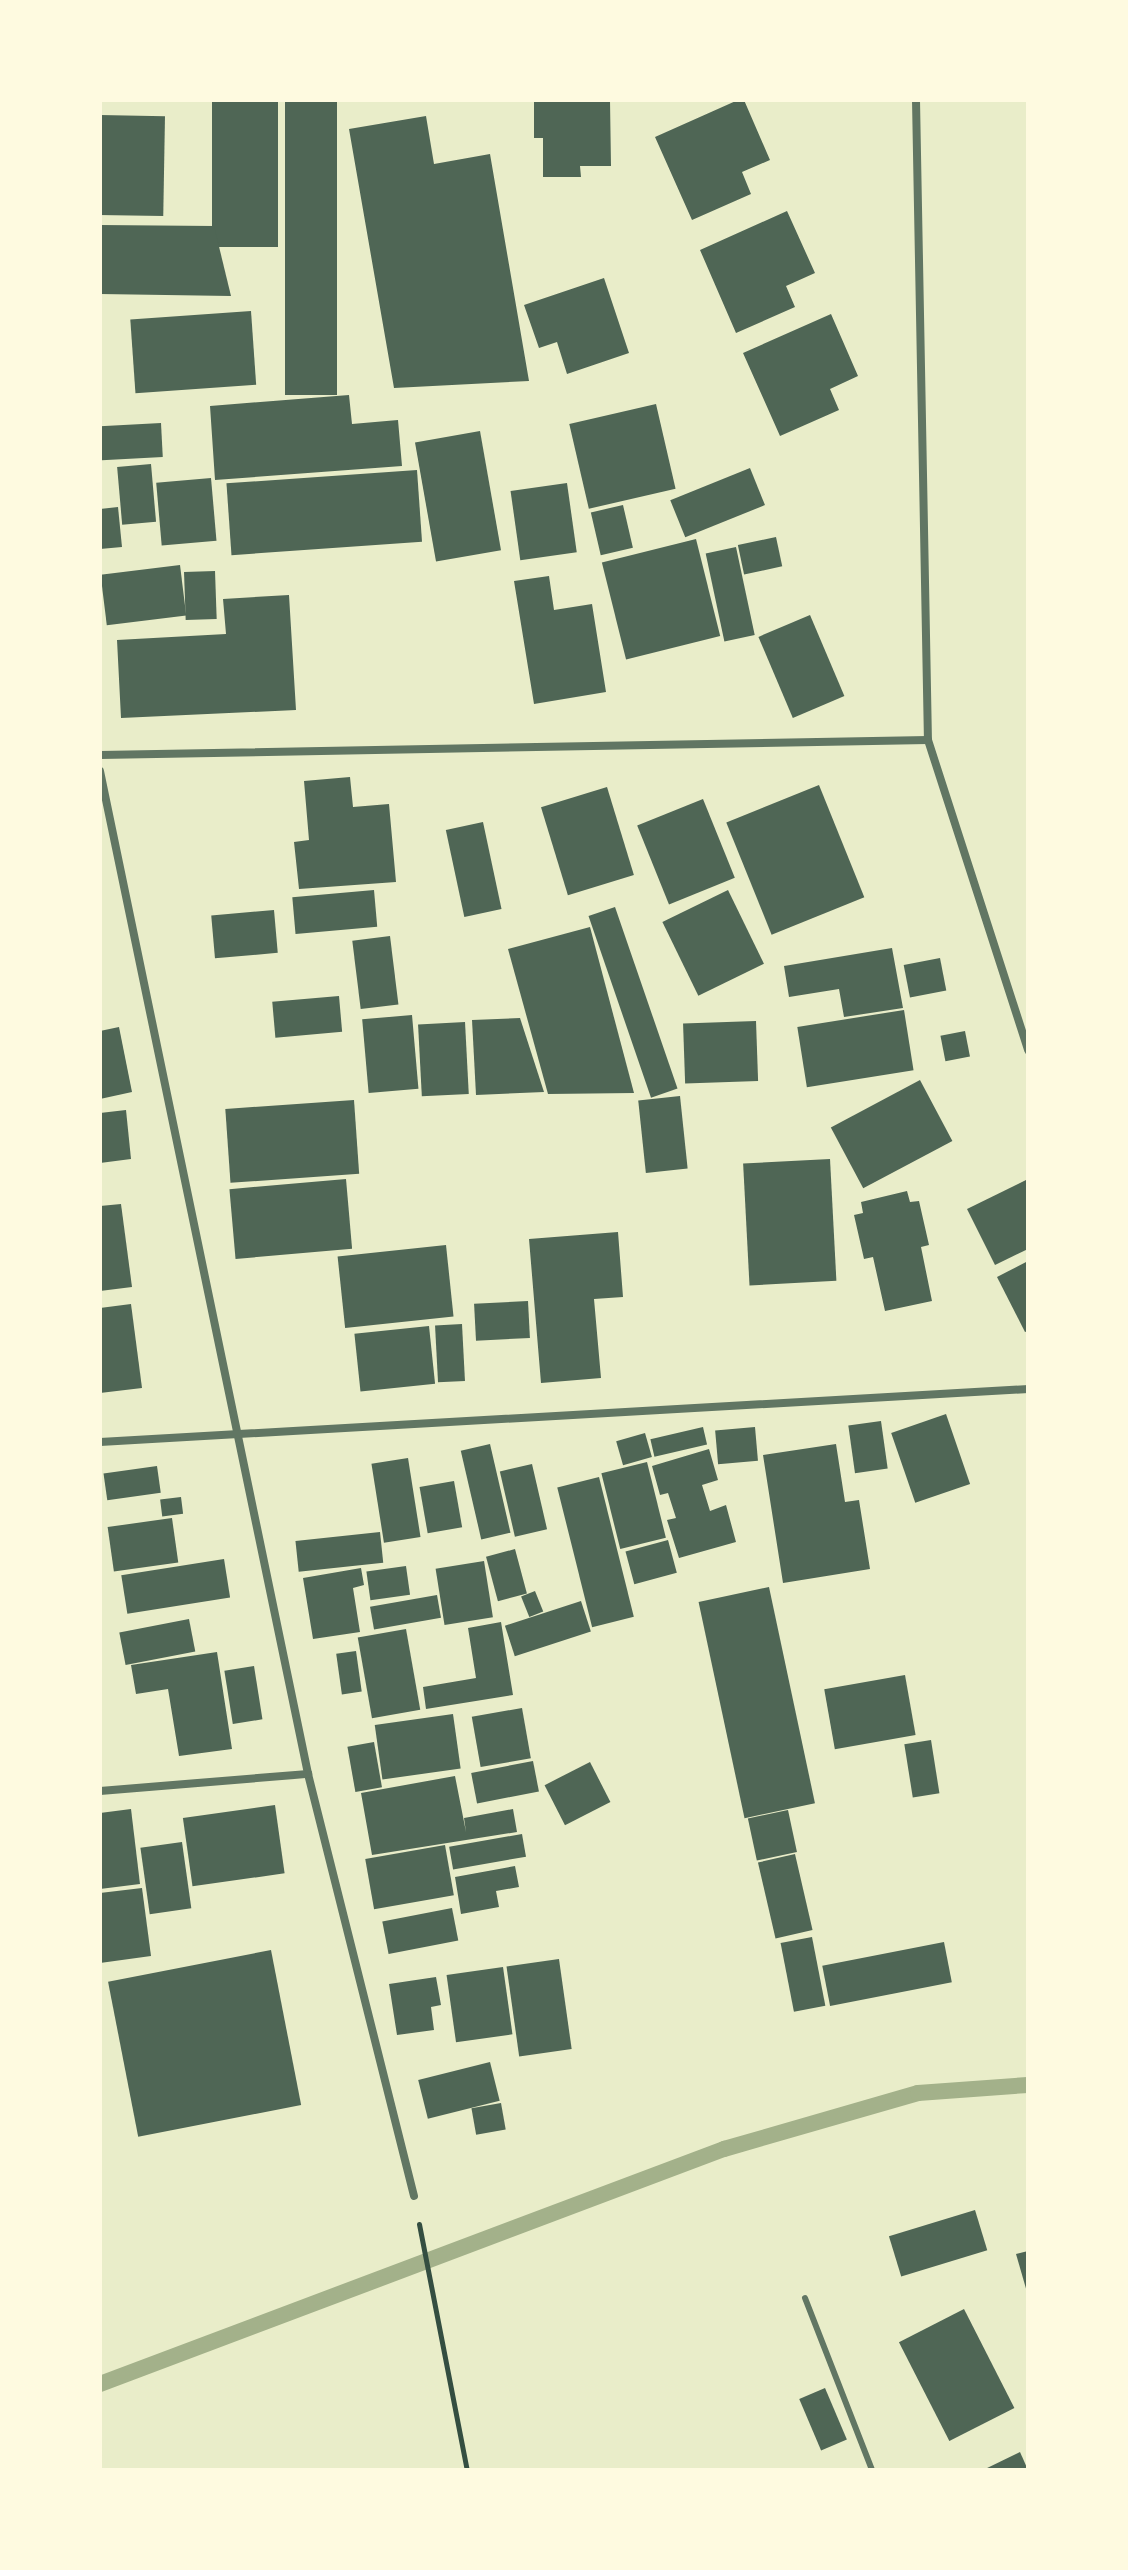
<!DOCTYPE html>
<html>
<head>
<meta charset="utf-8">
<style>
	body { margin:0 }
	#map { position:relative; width:1128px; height:2570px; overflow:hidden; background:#e9edc9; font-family:Helvetica,sans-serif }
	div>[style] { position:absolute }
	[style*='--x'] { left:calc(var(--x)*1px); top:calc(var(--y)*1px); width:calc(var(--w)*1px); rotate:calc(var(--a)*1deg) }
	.stream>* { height:16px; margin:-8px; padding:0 8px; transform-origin:8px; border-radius:8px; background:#a3b18a }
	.building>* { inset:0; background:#4f6655; transform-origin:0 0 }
	.path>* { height:5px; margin:-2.5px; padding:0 2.5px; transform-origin:2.5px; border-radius:2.5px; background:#344e41 }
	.service>* { height:6px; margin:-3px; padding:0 3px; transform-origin:3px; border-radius:3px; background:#617663 }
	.minor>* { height:8px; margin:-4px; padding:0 4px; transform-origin:4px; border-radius:4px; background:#617663 }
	span { translate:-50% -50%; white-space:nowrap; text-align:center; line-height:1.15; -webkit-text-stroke:6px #fefae0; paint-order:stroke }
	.frame { position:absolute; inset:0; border:102px solid #fefae0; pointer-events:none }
</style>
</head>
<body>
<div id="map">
	<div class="stream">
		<div style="--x:100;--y:2384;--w:667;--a:-20.64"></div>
		<div style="--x:724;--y:2149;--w:202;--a:-16.1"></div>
		<div style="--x:918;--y:2093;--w:110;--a:-4.2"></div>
	</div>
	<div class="building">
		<div style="left:212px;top:100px;width:66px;height:147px"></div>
		<div style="left:285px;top:100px;width:52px;height:295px"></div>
		<div style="clip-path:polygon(534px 100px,610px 100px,611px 166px,580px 166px,581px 177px,543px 177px,543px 138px,534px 138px)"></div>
		<div style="clip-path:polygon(738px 100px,744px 100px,770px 160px,742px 172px,751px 194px,692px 220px,655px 137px)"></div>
		<div style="left:100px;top:115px;width:65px;height:100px;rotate:1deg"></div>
		<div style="clip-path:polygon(426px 116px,434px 164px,490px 154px,529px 381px,394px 388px,349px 129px)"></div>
		<div style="clip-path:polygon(787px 211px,815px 273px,786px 286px,795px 307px,736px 333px,700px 250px)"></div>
		<div style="clip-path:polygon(100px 225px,214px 226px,231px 296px,100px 294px)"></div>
		<div style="clip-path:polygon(604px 278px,629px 353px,567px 374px,557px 342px,539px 348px,524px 305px)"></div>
		<div style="left:251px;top:311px;width:74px;height:121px;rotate:86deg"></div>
		<div style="clip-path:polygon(831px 314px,858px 376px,830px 389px,839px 410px,780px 436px,743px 353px)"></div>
		<div style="clip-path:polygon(349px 395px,352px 424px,398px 420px,402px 466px,215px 480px,210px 406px)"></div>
		<div style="left:656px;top:404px;width:87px;height:89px;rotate:77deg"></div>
		<div style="left:161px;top:423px;width:34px;height:61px;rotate:87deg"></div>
		<div style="left:480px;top:431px;width:121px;height:66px;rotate:80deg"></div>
		<div style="left:151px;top:464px;width:58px;height:34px;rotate:85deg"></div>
		<div style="left:750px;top:468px;width:40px;height:86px;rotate:68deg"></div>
		<div style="left:417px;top:470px;width:72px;height:191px;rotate:86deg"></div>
		<div style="left:211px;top:478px;width:63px;height:55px;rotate:85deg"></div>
		<div style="left:567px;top:483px;width:70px;height:57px;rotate:82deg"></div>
		<div style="left:623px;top:505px;width:44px;height:33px;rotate:77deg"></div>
		<div style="clip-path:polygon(118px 507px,122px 547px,100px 549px,100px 509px)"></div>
		<div style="left:776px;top:537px;width:30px;height:39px;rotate:78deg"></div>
		<div style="left:696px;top:539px;width:100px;height:97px;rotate:76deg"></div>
		<div style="left:736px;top:547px;width:90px;height:31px;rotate:78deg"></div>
		<div style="left:180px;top:565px;width:51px;height:80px;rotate:83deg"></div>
		<div style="left:215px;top:571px;width:48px;height:31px;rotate:88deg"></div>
		<div style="clip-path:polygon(549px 576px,554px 610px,592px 604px,606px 692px,534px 704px,514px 581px)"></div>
		<div style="clip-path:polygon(289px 595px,296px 710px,121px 718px,117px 640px,226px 634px,223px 599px)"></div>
		<div style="left:810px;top:615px;width:88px;height:56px;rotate:67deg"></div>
		<div style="clip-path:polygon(350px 777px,353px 807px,389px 804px,396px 882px,299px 889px,294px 842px,309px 840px,304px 781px)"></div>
		<div style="left:819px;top:785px;width:121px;height:100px;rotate:68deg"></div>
		<div style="left:607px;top:787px;width:92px;height:69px;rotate:73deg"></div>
		<div style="left:703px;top:799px;width:85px;height:71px;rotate:68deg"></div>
		<div style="left:483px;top:822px;width:89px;height:38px;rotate:78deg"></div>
		<div style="left:374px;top:890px;width:37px;height:82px;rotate:85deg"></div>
		<div style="left:728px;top:890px;width:82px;height:73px;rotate:64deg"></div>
		<div style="left:615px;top:907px;width:192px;height:28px;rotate:71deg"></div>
		<div style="left:274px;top:910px;width:43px;height:63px;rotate:85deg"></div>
		<div style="clip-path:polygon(590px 927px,634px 1093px,548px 1094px,508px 949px)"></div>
		<div style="left:390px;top:936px;width:69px;height:38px;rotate:83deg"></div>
		<div style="clip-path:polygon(892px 948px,903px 1008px,844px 1017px,839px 989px,789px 997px,784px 966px)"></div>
		<div style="left:940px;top:958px;width:33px;height:37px;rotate:79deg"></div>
		<div style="left:339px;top:996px;width:36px;height:67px;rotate:85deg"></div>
		<div style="left:904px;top:1010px;width:61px;height:108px;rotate:81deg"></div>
		<div style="left:412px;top:1015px;width:74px;height:50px;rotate:85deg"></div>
		<div style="clip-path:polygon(520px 1018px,544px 1092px,476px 1095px,472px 1020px)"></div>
		<div style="left:756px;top:1021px;width:60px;height:73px;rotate:88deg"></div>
		<div style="left:465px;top:1022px;width:72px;height:47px;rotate:87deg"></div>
		<div style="clip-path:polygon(119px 1027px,132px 1092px,100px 1099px,100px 1031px)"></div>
		<div style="left:965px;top:1031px;width:26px;height:25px;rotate:79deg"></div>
		<div style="left:920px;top:1080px;width:69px;height:101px;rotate:62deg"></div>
		<div style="left:680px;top:1096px;width:73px;height:42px;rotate:84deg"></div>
		<div style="left:354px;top:1100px;width:74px;height:129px;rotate:86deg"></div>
		<div style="clip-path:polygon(126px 1110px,131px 1159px,100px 1163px,100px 1113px)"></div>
		<div style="left:830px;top:1159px;width:122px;height:87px;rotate:87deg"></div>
		<div style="left:346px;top:1179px;width:70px;height:117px;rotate:85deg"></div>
		<div style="clip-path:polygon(1028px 1179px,1028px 1249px,995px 1265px,967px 1209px)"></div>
		<div style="clip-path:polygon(907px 1191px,910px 1202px,919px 1201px,929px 1245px,921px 1247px,932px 1301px,885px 1311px,873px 1257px,864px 1259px,854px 1215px,863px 1213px,861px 1202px)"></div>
		<div style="clip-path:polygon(121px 1204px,132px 1287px,100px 1291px,100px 1206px)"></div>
		<div style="clip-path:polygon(618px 1232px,623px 1297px,594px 1299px,601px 1378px,541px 1383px,529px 1239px)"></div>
		<div style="left:446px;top:1245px;width:72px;height:109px;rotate:84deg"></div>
		<div style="clip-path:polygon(1028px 1261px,1028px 1331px,1025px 1332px,997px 1277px)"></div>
		<div style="left:528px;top:1301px;width:37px;height:54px;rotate:87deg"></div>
		<div style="clip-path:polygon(131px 1304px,142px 1388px,100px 1393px,100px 1308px)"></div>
		<div style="left:462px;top:1324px;width:57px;height:27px;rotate:87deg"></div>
		<div style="left:429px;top:1326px;width:58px;height:75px;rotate:84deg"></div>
		<div style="left:946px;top:1414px;width:74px;height:58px;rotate:71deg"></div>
		<div style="left:881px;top:1421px;width:48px;height:33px;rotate:82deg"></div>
		<div style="left:703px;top:1427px;width:18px;height:54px;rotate:77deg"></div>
		<div style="left:755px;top:1427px;width:34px;height:40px;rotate:85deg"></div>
		<div style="left:645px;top:1433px;width:25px;height:30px;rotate:74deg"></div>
		<div style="left:490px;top:1444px;width:91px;height:30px;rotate:77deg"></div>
		<div style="clip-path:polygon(836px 1444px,845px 1502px,859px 1500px,870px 1569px,783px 1583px,763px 1455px)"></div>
		<div style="clip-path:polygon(709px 1449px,718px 1480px,702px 1485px,710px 1511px,726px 1505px,736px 1542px,679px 1558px,667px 1520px,676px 1518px,668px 1493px,660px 1495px,652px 1466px)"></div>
		<div style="left:408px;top:1458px;width:80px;height:37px;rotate:81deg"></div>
		<div style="left:647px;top:1462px;width:78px;height:47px;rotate:76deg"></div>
		<div style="left:532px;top:1464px;width:67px;height:33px;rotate:77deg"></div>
		<div style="left:157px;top:1466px;width:27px;height:54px;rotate:82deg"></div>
		<div style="left:599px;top:1477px;width:144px;height:43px;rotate:76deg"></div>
		<div style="left:454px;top:1481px;width:47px;height:35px;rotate:80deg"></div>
		<div style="left:181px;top:1497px;width:17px;height:21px;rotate:83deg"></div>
		<div style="left:172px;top:1518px;width:45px;height:65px;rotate:82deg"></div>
		<div style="left:380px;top:1532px;width:31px;height:85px;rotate:84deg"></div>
		<div style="left:668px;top:1540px;width:34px;height:44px;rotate:75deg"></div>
		<div style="left:515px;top:1549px;width:46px;height:30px;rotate:75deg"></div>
		<div style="left:224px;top:1559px;width:39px;height:104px;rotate:81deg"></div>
		<div style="left:484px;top:1561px;width:57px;height:49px;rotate:81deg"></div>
		<div style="left:406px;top:1566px;width:29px;height:40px;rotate:82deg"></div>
		<div style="clip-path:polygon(361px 1568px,364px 1585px,353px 1588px,360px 1632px,313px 1639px,303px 1578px)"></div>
		<div style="left:769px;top:1587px;width:221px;height:72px;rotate:78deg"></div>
		<div style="left:535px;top:1591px;width:22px;height:15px;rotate:68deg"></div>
		<div style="left:437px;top:1595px;width:23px;height:68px;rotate:80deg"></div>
		<div style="left:581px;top:1601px;width:32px;height:80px;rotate:72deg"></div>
		<div style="left:189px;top:1619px;width:33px;height:71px;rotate:79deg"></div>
		<div style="clip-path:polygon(501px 1622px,513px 1695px,426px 1709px,423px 1687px,476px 1678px,468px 1628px)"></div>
		<div style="left:406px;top:1629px;width:82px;height:49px;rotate:80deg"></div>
		<div style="left:356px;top:1651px;width:41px;height:20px;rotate:82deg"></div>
		<div style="clip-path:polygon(217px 1652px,232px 1749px,179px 1756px,168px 1689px,136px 1694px,131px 1665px)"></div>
		<div style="left:254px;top:1666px;width:54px;height:30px;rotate:81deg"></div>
		<div style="left:905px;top:1675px;width:61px;height:82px;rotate:80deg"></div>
		<div style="left:522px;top:1708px;width:51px;height:51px;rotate:80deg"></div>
		<div style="left:453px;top:1714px;width:55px;height:79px;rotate:82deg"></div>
		<div style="left:931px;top:1740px;width:54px;height:27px;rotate:81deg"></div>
		<div style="left:374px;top:1742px;width:46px;height:27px;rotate:80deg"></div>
		<div style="left:533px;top:1761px;width:31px;height:63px;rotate:79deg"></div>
		<div style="left:590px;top:1762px;width:45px;height:51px;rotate:63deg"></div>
		<div style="clip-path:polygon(455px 1776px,466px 1832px,464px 1818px,513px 1809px,517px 1832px,372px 1855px,361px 1793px)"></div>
		<div style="left:275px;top:1805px;width:69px;height:93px;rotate:82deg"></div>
		<div style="clip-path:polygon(131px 1809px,140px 1884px,100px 1889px,100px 1813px)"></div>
		<div style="left:788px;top:1810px;width:43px;height:41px;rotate:78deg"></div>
		<div style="left:522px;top:1834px;width:23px;height:74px;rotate:80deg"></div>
		<div style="left:182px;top:1842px;width:67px;height:42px;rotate:82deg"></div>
		<div style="left:445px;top:1845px;width:51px;height:81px;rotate:80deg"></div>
		<div style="left:795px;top:1854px;width:78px;height:38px;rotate:77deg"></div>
		<div style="clip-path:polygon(515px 1866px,519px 1887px,496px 1891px,499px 1907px,461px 1914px,455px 1877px)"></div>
		<div style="clip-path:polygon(142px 1888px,151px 1956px,100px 1963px,100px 1893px)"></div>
		<div style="left:452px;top:1908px;width:33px;height:71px;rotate:79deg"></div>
		<div style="left:812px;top:1937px;width:70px;height:32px;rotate:79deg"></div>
		<div style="left:944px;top:1942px;width:41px;height:124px;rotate:79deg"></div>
		<div style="left:271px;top:1950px;width:158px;height:166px;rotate:79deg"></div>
		<div style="left:559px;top:1959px;width:91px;height:53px;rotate:82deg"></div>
		<div style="left:503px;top:1967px;width:68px;height:57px;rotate:82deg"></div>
		<div style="clip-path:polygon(436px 1977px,441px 2005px,431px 2007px,434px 2030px,397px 2035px,389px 1984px)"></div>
		<div style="left:490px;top:2062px;width:40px;height:74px;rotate:76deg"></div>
		<div style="left:501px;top:2103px;width:27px;height:30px;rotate:80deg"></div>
		<div style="left:975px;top:2210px;width:42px;height:90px;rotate:73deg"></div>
		<div style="clip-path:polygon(1028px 2251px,1028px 2292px,1027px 2292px,1016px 2254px)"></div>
		<div style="left:964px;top:2309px;width:111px;height:73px;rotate:63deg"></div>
		<div style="left:825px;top:2388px;width:56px;height:28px;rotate:67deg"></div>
		<div style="clip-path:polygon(1020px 2452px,1028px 2470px,983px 2470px)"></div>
	</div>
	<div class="path">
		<div style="--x:419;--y:2224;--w:251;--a:79"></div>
	</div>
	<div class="service">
		<div style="--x:805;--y:2298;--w:185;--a:68.7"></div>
	</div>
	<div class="minor">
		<div style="--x:916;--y:100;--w:640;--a:88.93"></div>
		<div style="--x:928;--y:740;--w:326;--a:72.1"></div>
		<div style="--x:100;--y:755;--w:828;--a:-1.04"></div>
		<div style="--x:100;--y:771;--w:1024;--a:78.28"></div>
		<div style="--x:308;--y:1774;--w:435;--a:75.9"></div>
		<div style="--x:100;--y:1442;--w:930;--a:-3.27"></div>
		<div style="--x:100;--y:1791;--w:209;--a:-4.7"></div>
	</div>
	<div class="frame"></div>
</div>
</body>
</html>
